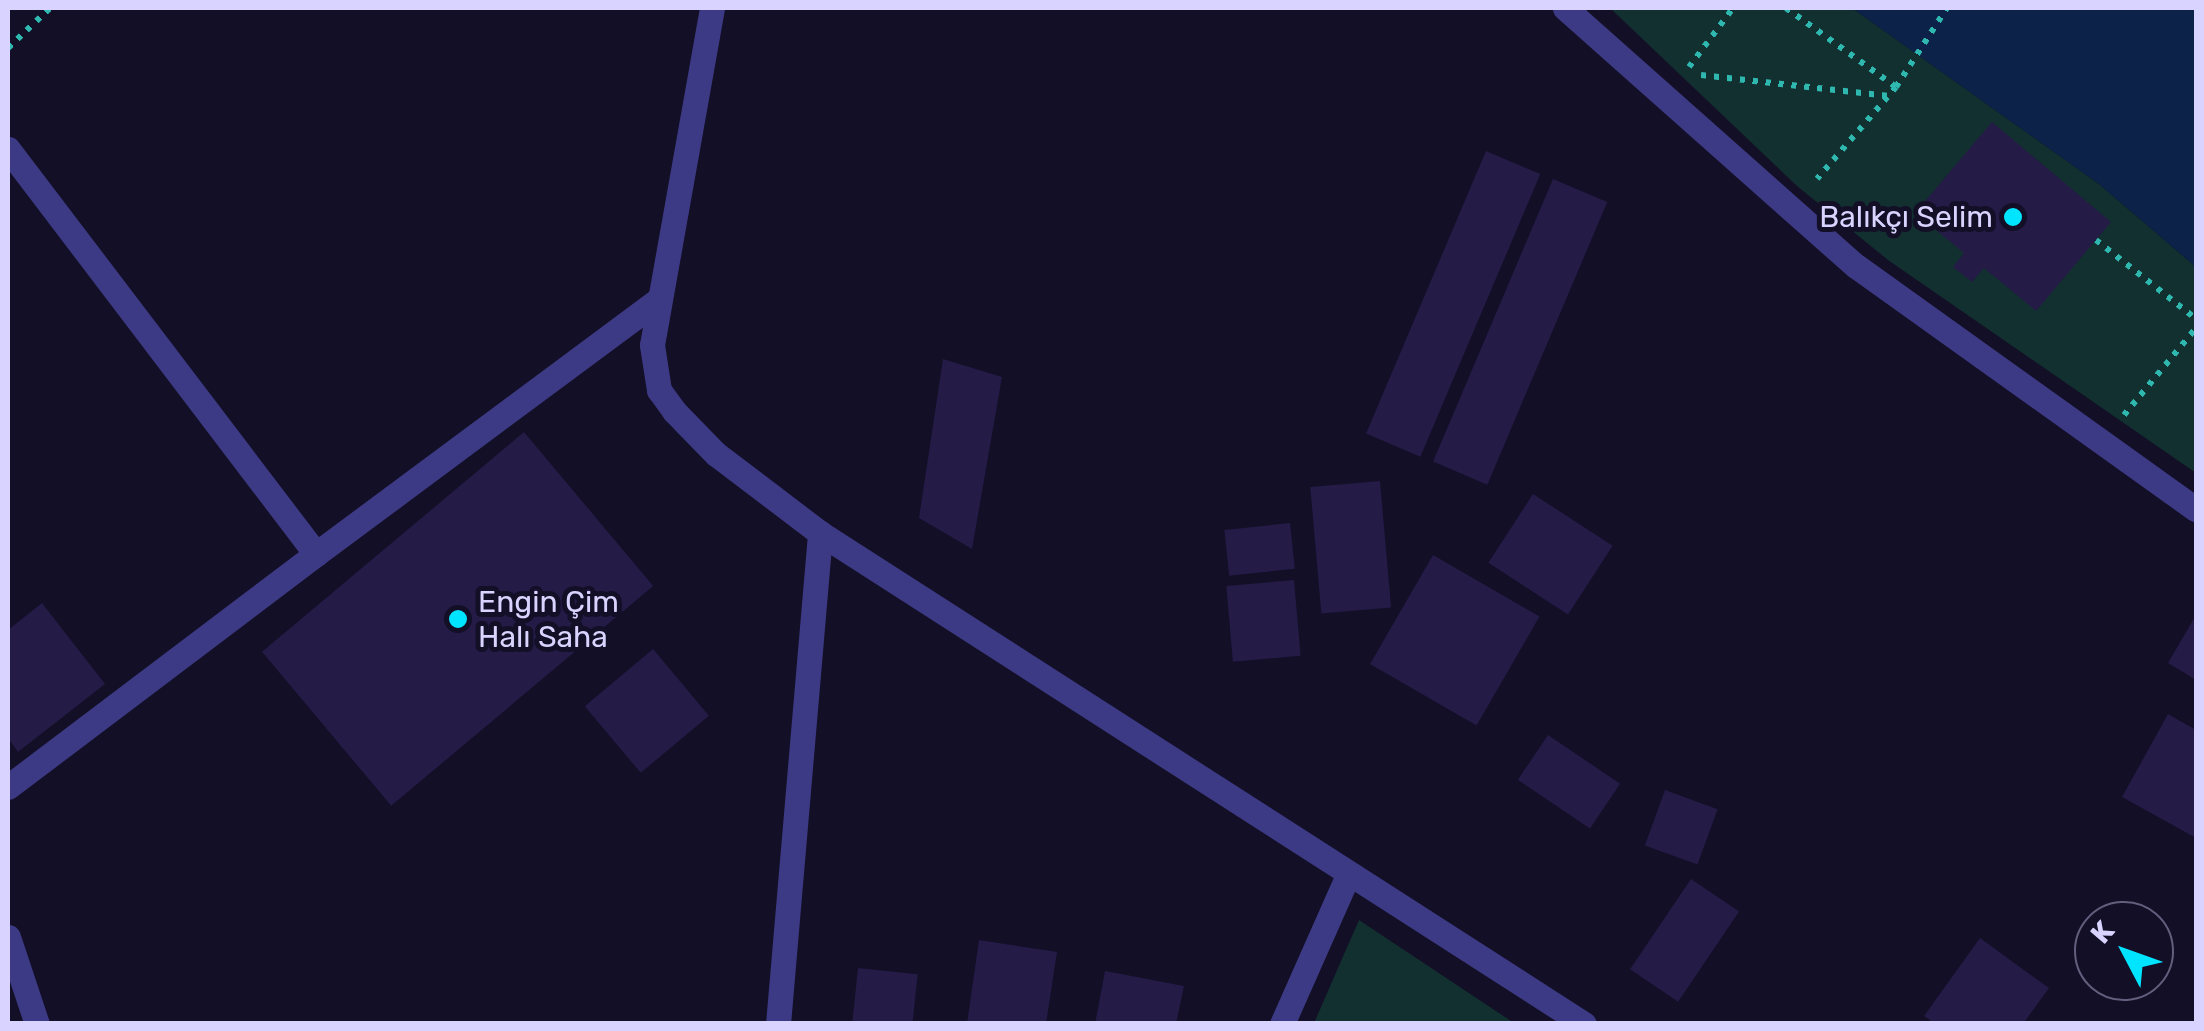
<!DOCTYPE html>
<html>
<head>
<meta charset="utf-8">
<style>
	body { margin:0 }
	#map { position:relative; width:2204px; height:1031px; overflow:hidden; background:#130f26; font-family:Rubik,sans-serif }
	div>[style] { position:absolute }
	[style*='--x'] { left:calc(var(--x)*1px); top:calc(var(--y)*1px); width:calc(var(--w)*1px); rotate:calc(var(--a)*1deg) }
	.green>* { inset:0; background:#12302f }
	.water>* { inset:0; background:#0c2248 }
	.building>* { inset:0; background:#241b47; transform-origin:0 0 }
	.path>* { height:6px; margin-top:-3px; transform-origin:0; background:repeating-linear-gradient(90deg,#2fb8b0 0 5px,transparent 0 13px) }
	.lane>* { height:25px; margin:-12.5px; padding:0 12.5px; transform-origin:12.5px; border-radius:12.5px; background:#3d3a85 }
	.street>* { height:25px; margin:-12.5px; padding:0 12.5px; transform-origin:12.5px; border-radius:12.5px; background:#3d3a85 }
	.dots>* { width:28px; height:28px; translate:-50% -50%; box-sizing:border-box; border:5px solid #130f26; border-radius:50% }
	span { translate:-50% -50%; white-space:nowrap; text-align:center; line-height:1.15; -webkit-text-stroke:10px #130f26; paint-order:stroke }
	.poi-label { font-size:30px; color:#d9d4ff }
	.right { translate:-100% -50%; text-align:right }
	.left { translate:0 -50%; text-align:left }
	.frame { position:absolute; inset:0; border:10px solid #d9d4ff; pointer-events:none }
	.north { position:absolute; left:2074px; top:901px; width:100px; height:100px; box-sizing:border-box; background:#130f26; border:2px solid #625e7d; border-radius:50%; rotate:311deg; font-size:28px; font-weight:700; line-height:40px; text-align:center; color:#d9d4ff }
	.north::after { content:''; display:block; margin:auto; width:35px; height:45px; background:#00e5ff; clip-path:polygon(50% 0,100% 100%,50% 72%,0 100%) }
</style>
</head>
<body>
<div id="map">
	<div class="green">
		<div style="clip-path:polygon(1610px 8px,1852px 8px,2099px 184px,2196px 267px,2196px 473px,1888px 260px,1797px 186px)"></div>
		<div style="clip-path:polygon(1359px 920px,1514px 1023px,1314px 1023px)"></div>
	</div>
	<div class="water">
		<div style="clip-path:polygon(1852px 8px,2196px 8px,2196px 267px,2099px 184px)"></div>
	</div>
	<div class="building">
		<div style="clip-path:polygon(1992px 122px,2111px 222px,2036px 311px,1984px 268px,1972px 282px,1953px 267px,1964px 253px,1915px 213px)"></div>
		<div style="left:1486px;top:151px;width:59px;height:307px;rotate:23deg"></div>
		<div style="left:1553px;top:179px;width:59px;height:307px;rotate:23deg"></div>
		<div style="clip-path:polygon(943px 359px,1002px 377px,972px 549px,919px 518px)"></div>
		<div style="left:524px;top:432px;width:201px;height:342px;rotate:50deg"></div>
		<div style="left:1380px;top:481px;width:127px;height:70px;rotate:85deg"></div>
		<div style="left:1533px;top:494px;width:95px;height:82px;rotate:33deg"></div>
		<div style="left:1290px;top:523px;width:46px;height:66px;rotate:84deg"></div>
		<div style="left:1433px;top:555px;width:123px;height:126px;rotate:30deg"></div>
		<div style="left:1294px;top:580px;width:76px;height:68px;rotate:85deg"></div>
		<div style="clip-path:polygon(42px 603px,105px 684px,18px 752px,8px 738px,8px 630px)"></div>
		<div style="clip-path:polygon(2196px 615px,2196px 680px,2168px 663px)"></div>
		<div style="left:653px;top:649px;width:87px;height:89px;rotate:50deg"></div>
		<div style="clip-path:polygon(2168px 714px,2196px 730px,2196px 838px,2122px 797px)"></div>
		<div style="left:1548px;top:735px;width:87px;height:54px;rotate:34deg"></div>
		<div style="left:1665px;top:790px;width:56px;height:59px;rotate:20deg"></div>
		<div style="left:1691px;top:879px;width:58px;height:109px;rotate:34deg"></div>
		<div style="clip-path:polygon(1980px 938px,2049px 988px,2023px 1024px,1935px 1024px,1924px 1016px)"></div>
		<div style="clip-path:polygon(979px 940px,1057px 952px,1046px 1024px,967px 1024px)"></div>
		<div style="left:858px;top:968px;width:60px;height:56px;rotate:6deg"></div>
		<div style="clip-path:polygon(1105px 971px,1184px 986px,1176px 1024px,1095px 1024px)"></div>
	</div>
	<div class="path">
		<div style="--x:1786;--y:8;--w:135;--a:35.7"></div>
		<div style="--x:1896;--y:87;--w:121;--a:130.7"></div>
		<div style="--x:8;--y:48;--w:58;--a:-43.6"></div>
		<div style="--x:1689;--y:67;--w:74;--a:-53.3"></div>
		<div style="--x:1701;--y:75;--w:187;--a:6.4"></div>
		<div style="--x:1896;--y:87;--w:94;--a:-57.2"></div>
		<div style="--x:2096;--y:240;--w:127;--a:38.3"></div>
		<div style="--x:2124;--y:415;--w:113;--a:-50.4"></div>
	</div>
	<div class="lane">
		<div style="--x:8;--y:149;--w:509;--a:52.75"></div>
		<div style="--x:316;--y:554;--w:386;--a:142.9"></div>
		<div style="--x:316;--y:554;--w:425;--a:-36.6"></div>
	</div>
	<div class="street">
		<div style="--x:712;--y:8;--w:342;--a:100.1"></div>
		<div style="--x:652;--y:345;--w:46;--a:81.2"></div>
		<div style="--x:659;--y:390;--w:26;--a:54"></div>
		<div style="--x:674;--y:411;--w:60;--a:45.7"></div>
		<div style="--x:716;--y:454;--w:131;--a:37.2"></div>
		<div style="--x:820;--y:533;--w:908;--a:32.73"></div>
		<div style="--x:1565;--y:8;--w:389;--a:41.6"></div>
		<div style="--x:1856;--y:266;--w:418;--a:35.6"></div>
		<div style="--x:8;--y:937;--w:92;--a:71.6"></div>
		<div style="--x:778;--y:1024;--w:493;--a:-85.1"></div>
		<div style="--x:1282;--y:1024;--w:163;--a:-66.1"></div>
	</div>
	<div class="dots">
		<div style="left:2013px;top:217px;background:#00e5ff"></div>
		<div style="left:458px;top:619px;background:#00e5ff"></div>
	</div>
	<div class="poi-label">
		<span class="right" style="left:1993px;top:217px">Balıkçı Selim</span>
		<span class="left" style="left:478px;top:619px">Engin Çim<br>Halı Saha</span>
	</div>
	<div class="frame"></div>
	<div class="north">K</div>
</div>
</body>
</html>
